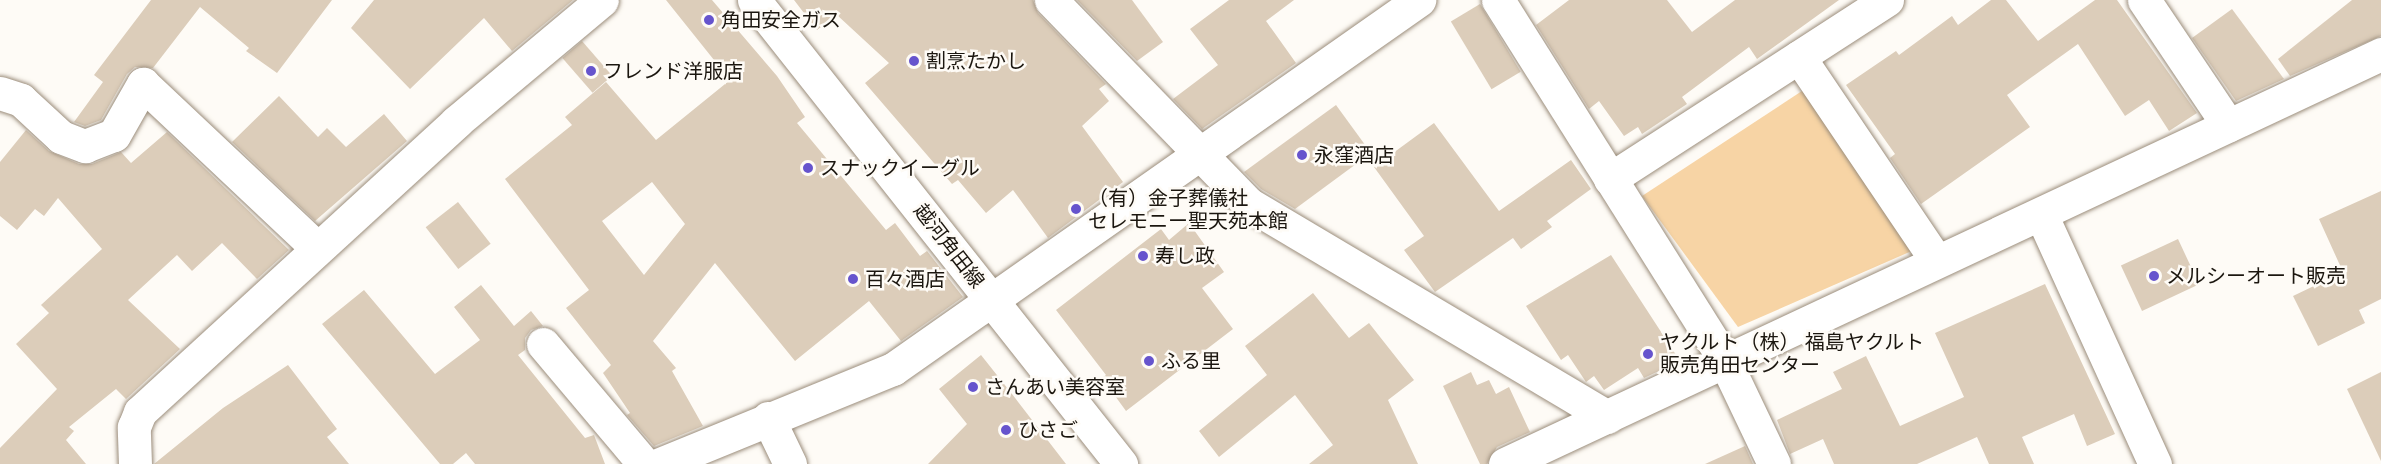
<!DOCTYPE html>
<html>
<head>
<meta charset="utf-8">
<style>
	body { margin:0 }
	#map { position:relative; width:2381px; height:464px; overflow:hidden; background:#fefbf6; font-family:Poppins,"Noto Sans JP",sans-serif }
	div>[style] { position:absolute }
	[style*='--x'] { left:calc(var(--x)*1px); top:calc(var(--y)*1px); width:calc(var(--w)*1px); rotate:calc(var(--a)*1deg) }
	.green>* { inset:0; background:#f7d4a5 }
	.building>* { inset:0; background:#dccdba; transform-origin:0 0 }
	.roads { filter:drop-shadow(0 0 2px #9b8d7b) drop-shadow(0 0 2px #9b8d7b) }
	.street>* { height:33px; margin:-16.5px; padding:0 16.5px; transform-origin:16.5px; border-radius:16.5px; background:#fff }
	.secondary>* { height:33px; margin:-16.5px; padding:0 16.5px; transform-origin:16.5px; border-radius:16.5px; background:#fff }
	.dots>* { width:16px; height:16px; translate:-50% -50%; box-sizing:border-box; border:3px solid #fefbf6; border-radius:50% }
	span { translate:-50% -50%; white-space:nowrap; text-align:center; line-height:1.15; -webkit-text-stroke:5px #fefbf6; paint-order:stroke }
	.poi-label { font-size:20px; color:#1b160f }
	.left { translate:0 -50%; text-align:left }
	.street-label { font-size:20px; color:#1b160f }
</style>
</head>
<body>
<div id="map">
	<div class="green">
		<div style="clip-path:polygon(1808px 87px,1914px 250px,1738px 327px,1642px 196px)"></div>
	</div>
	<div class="building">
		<div style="clip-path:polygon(151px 0,332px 0,277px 73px,246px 51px,249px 48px,200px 7px,153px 68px,135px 67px,127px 74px,101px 120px,85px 126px,74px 122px,103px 82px,94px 75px)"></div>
		<div style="clip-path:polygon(374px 0,573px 0,512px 51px,484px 18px,410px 89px,351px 28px)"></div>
		<div style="clip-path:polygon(evenodd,666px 0,712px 0,777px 76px,805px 117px,797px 123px,886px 230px,895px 223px,920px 256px,927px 251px,963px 297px,901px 341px,869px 301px,795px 361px,715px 263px,653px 341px,676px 368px,672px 371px,703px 426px,654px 446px,627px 415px,630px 413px,603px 373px,611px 365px,566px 308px,589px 290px,505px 179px,572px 125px,565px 117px,606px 82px,656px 140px,730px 80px,666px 0,652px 182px,685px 224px,644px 275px,602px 221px,652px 182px)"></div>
		<div style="clip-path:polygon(794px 0,1033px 0,1038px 13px,1106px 84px,1099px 89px,1109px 101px,1082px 126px,1123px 182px,1048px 238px,1013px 190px,986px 213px,958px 180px,952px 184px,865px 83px,889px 63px,837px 15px,817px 30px)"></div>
		<div style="clip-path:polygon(1077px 0,1132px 0,1163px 42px,1137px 61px)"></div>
		<div style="clip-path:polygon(1229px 0,1294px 0,1266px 21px,1296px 63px,1202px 129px,1173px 99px,1218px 65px,1190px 29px)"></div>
		<div style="clip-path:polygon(1569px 0,1667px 0,1692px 32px,1735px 0,1839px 0,1757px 59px,1749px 47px,1682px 97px,1687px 104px,1642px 134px,1638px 127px,1624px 136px,1599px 101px,1589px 109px,1536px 25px)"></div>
		<div style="clip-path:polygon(1991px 0,2006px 0,2038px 41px,2095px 0,2117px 0,2197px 113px,2169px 131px,2149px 100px,2125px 116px,2078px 44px,2007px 95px,2030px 127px,1921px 204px,1890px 158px,1895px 154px,1846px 85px,1896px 51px,1899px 55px,1952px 16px,1958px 25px)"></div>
		<div style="clip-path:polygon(2352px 0,2381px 0,2381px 36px,2290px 76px,2278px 59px)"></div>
		<div style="left:1480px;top:4px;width:79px;height:34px;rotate:59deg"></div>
		<div style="clip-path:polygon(2232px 9px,2284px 79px,2236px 101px,2192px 38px)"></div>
		<div style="left:582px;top:41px;width:46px;height:26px;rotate:49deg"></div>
		<div style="clip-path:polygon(279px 96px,318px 137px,327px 128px,346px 147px,384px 114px,407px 141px,315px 221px,232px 142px)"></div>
		<div style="clip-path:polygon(1336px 105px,1371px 153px,1295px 209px,1261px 189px,1244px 172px)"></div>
		<div style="clip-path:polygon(1434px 123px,1499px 211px,1571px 160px,1591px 189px,1547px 221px,1552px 227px,1521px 249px,1513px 238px,1435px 292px,1404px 250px,1424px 236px,1374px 167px)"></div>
		<div style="clip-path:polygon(26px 130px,49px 151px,79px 164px,92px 164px,121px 152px,131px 163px,167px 132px,289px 250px,257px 279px,222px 243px,192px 271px,177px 255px,128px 300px,180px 349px,126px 399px,116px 389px,69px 427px,74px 431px,66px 440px,86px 464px,0 464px,0 448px,57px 389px,16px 344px,49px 313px,41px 305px,102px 249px,58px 198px,44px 216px,35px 209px,17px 230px,0 216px,0 162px)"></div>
		<div style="clip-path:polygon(2381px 191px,2381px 299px,2359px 310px,2365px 323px,2318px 346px,2293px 296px,2343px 272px,2319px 219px)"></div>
		<div style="left:458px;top:202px;width:53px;height:41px;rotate:52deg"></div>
		<div style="clip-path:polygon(1189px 223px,1224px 272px,1202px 288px,1233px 329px,1126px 411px,1102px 378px,1106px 375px,1056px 310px,1161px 229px,1169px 240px)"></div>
		<div style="left:2178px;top:239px;width:50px;height:63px;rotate:65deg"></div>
		<div style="clip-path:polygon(1611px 255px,1680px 361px,1644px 378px,1638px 368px,1604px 390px,1594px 376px,1586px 382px,1568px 355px,1561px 360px,1526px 306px)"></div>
		<div style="clip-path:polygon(2045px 284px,2115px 434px,2087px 446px,2074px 414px,2022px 437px,2034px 464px,1989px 464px,1977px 437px,1917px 464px,1834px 464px,1823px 439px,1790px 454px,1777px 420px,1842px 389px,1833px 372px,1866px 356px,1900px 426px,1964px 397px,1935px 333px)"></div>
		<div style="clip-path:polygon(481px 285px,514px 326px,531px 311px,543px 326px,531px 330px,525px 338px,525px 350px,518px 355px,585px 438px,594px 435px,605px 464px,475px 464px,466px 453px,453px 464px,440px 464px,322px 324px,364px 290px,435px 374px,480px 340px,454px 307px)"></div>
		<div style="clip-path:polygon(1313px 293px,1349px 338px,1369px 323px,1414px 380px,1388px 400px,1418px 464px,1309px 464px,1333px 445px,1295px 395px,1219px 457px,1199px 431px,1267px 375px,1245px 346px)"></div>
		<div style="clip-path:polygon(981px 355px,1012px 394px,1066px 464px,928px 464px,967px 424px,939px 389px)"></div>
		<div style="clip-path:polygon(288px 365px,337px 429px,327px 437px,349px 464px,154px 464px,223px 408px)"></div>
		<div style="clip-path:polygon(1471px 372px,1477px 385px,1489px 380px,1496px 394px,1509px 387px,1530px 432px,1497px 447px,1487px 464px,1480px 464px,1443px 386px)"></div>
		<div style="clip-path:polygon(2381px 372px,2381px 461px,2347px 389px)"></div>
		<div style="clip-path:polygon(1745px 446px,1753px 464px,1705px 464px)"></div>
	</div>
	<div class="roads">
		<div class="street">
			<div style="--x:1051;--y:0;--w:284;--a:45.9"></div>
			<div style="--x:1249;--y:204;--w:417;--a:30.7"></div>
			<div style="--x:1498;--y:0;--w:424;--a:57.8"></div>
			<div style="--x:1724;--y:359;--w:116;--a:64.5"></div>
			<div style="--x:2144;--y:0;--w:151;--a:56.1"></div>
			<div style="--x:1799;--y:57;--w:245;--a:56"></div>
			<div style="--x:0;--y:93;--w:22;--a:18"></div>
			<div style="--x:21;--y:100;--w:54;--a:42.8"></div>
			<div style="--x:61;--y:137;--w:26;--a:21"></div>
			<div style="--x:85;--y:146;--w:31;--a:-21"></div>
			<div style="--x:114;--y:135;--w:59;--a:-60.4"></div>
			<div style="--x:143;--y:84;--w:238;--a:43.3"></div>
			<div style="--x:1610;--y:179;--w:330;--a:-32.9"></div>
			<div style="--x:2041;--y:214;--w:275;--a:65.5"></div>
			<div style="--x:543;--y:344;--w:157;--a:49.9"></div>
			<div style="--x:768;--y:418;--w:51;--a:64.4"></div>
			<div style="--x:660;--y:464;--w:252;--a:-22.2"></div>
			<div style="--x:893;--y:369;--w:643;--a:-35.05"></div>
			<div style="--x:1505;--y:464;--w:967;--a:-25.08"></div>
		</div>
		<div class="secondary">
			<div style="--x:754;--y:0;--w:592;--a:51.66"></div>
			<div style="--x:135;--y:464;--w:37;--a:-92"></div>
			<div style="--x:134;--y:427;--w:16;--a:-68"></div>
			<div style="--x:140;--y:412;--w:429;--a:-42.5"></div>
			<div style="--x:456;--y:122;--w:190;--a:-39.9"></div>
		</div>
	</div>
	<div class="dots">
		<div style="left:709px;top:20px;background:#6654cd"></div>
		<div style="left:914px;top:61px;background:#6654cd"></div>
		<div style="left:591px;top:71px;background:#6654cd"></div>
		<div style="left:1302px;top:155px;background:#6654cd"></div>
		<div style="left:808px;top:168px;background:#6654cd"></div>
		<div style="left:1076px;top:209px;background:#6654cd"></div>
		<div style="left:1143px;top:256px;background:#6654cd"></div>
		<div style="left:2154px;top:276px;background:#6654cd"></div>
		<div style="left:853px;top:279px;background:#6654cd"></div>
		<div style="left:1648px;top:354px;background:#6654cd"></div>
		<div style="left:1149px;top:361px;background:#6654cd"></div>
		<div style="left:973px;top:387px;background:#6654cd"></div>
		<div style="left:1006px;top:430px;background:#6654cd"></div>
	</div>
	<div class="poi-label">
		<span class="left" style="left:721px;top:20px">角田安全ガス</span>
		<span class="left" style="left:926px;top:61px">割烹たかし</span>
		<span class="left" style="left:603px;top:71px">フレンド洋服店</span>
		<span class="left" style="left:1314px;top:155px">永窪酒店</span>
		<span class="left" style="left:820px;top:168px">スナックイーグル</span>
		<span class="left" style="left:1088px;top:210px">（有）金子葬儀社<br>セレモニー聖天苑本館</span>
		<span class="left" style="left:1155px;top:256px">寿し政</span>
		<span class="left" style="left:2166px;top:276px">メルシーオート販売</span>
		<span class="left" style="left:865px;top:279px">百々酒店</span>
		<span class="left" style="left:1660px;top:354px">ヤクルト（株） 福島ヤクルト<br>販売角田センター</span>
		<span class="left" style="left:1161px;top:361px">ふる里</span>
		<span class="left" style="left:985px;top:387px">さんあい美容室</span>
		<span class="left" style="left:1018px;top:430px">ひさご</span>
	</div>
	<div class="street-label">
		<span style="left:949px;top:246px;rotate:52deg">越河角田線</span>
	</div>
</div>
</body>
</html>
